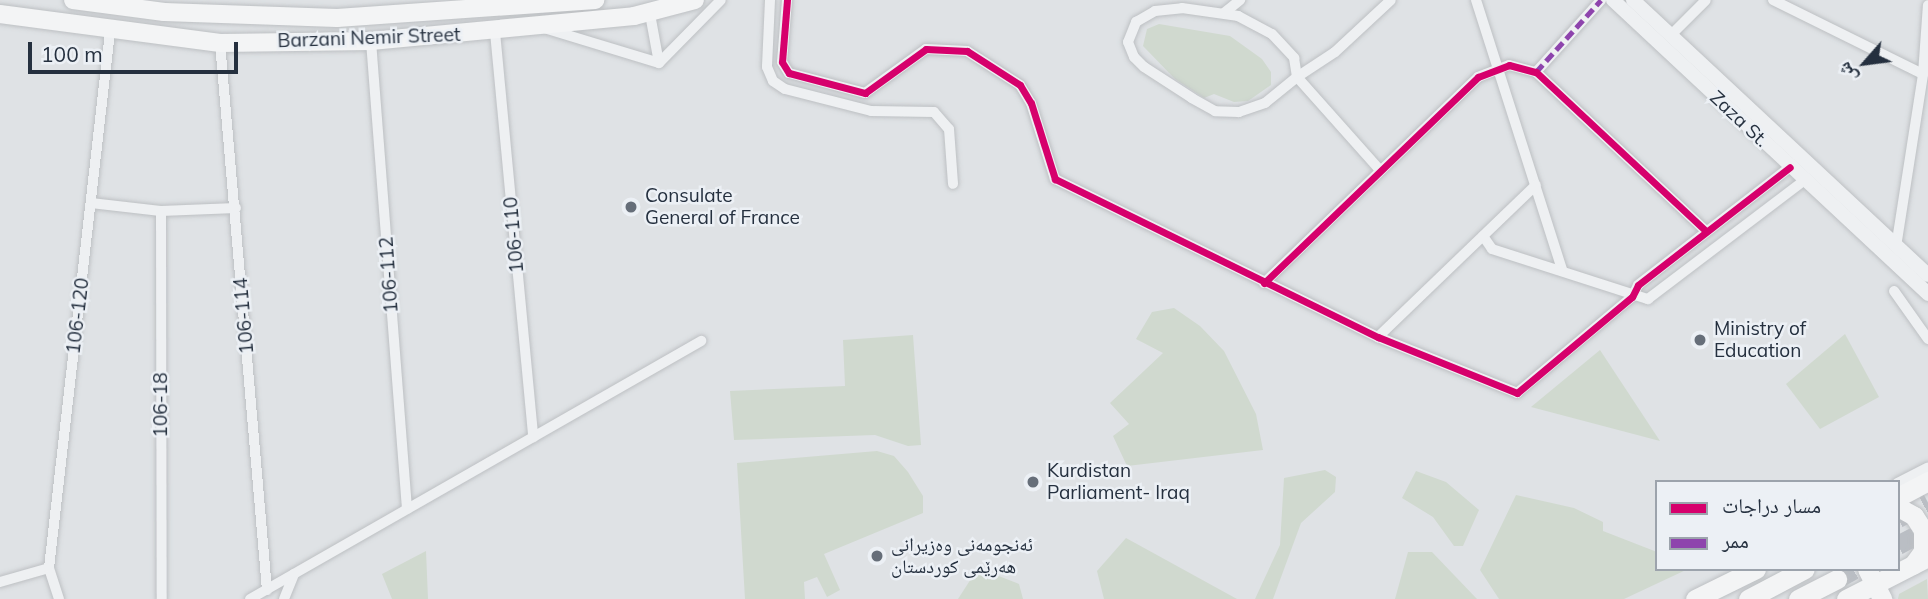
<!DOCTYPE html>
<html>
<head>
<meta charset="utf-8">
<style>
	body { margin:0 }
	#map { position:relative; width:1928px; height:599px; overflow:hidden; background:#dfe2e5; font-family:Mulish,"Noto Naskh Arabic",sans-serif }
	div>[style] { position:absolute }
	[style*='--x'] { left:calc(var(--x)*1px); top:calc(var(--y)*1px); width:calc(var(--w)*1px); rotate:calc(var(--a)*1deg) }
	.green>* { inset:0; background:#d0d9cf }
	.trunk-tunnel>* { height:19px; margin-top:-9.5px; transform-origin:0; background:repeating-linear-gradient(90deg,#babec4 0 19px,transparent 0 29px) }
	.roads { filter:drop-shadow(0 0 2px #bdc0c3) drop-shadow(0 0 2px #bdc0c3) }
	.minor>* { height:10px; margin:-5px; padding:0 5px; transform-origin:5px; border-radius:5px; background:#eef0f2 }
	.tertiary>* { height:14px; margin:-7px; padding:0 7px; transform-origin:7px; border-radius:7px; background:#eef0f2 }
	.primary>* { height:18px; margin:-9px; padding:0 9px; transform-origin:9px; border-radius:9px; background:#f3f4f5 }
	.trunk>* { height:19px; margin:-9.5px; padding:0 9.5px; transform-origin:9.5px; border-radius:9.5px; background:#f3f4f5 }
	.quiet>* { height:5px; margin-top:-2.5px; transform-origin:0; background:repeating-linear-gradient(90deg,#8e44ad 0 10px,transparent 0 15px) }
	.cycleway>* { height:7px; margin:-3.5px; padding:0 3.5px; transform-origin:3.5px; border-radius:3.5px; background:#d6006c }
	.dots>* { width:19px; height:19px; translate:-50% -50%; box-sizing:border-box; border:4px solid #ecf0f5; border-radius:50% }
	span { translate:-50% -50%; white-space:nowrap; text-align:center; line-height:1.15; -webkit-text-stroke:5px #ecf0f5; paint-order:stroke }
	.street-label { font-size:19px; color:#25303f }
	.poi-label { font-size:19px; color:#25303f }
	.left { translate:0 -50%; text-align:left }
	.legend { position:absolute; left:1655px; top:480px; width:245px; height:91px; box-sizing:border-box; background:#ecf0f5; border:2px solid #9ca3ac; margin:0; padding:9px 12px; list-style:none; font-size:21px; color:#25303f }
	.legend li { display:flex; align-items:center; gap:14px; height:35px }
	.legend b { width:35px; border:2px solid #9ca3ac }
	.north { position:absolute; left:1830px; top:28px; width:70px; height:70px; -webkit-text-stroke:5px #ecf0f5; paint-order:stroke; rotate:242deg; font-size:19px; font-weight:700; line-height:28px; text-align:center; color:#25303f }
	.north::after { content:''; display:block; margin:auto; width:24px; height:32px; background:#25303f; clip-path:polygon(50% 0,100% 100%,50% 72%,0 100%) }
	.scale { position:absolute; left:28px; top:42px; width:210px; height:32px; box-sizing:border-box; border:4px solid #25303f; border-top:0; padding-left:9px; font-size:21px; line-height:24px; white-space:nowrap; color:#25303f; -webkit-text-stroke:5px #ecf0f5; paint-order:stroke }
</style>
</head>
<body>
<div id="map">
	<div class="green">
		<div style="clip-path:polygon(1159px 24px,1230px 36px,1262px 59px,1271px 72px,1271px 85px,1248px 101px,1234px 102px,1214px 94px,1204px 98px,1175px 79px,1143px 46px,1147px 29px)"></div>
		<div style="clip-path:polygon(1174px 308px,1200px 326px,1224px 351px,1256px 414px,1263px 450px,1127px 466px,1113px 436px,1129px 424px,1110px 403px,1163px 353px,1136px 339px,1152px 312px)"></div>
		<div style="clip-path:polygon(1845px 334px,1879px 397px,1820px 429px,1786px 384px)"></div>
		<div style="clip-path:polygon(913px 335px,921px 445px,908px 446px,875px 435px,734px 440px,730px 391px,845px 386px,843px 340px)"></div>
		<div style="clip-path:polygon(1600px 350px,1660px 441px,1531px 407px)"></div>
		<div style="clip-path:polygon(877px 451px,894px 456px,908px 472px,923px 496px,923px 513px,824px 554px,840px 590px,827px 597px,817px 577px,804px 582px,805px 599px,745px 599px,737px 463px)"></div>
		<div style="clip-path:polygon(1325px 470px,1336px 477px,1335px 492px,1301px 523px,1273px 599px,1255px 599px,1280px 545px,1284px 478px)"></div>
		<div style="clip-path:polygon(1416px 471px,1446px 482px,1479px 510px,1463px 546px,1454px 546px,1433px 517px,1402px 498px)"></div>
		<div style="clip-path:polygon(1516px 495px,1574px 508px,1603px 522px,1603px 531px,1657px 552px,1657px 569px,1688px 569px,1624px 599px,1499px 599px,1480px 570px)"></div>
		<div style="clip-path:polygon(1126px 538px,1237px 599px,1104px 599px,1097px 571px)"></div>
		<div style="clip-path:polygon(426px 551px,428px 599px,392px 599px,382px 574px)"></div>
		<div style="clip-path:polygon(1408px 552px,1432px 552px,1477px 599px,1395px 599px)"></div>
		<div style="clip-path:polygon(978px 568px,1019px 584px,1023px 599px,958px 599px)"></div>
		<div style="clip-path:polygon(1927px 579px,1928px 599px,1898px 599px,1899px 594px)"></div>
	</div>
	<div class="trunk-tunnel">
		<div style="--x:1898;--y:518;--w:34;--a:-28"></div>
		<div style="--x:1898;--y:545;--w:34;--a:-28"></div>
		<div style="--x:1837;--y:579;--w:21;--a:-29"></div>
	</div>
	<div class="roads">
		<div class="minor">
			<div style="--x:770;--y:0;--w:67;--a:92.6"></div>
			<div style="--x:767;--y:67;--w:15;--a:67"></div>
			<div style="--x:773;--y:81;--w:14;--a:34"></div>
			<div style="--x:785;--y:89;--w:89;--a:14.3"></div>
			<div style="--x:871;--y:111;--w:63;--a:0.9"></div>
			<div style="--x:934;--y:112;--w:23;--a:49"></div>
			<div style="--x:949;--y:129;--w:55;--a:85.8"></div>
			<div style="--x:787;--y:0;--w:62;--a:94.6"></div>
			<div style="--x:782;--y:62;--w:13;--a:58"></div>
			<div style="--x:789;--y:73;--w:79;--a:14.7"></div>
			<div style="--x:865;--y:93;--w:75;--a:-35.8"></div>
			<div style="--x:926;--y:49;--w:41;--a:2.8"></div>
			<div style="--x:967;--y:51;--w:63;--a:32.7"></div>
			<div style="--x:1020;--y:85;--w:21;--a:59"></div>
			<div style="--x:1031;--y:103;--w:80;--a:72.5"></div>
			<div style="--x:1055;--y:179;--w:360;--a:26.1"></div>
			<div style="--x:1378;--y:337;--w:150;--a:21.9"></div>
			<div style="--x:1517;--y:393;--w:150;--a:-39.9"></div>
			<div style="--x:1632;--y:297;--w:13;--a:-63"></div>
			<div style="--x:1638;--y:285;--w:192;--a:-37.8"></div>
			<div style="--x:1476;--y:0;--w:283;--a:72.3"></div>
			<div style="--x:1773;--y:0;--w:167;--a:26.3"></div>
			<div style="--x:1182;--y:8;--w:57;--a:8.1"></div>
			<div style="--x:1238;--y:16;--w:38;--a:28"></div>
			<div style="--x:1272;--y:34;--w:33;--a:47"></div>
			<div style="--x:1294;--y:58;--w:19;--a:81"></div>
			<div style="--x:1297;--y:77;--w:41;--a:140.9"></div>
			<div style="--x:1265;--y:103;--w:28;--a:161"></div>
			<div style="--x:1239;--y:112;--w:24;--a:-178"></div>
			<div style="--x:1215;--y:111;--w:26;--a:-151"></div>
			<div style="--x:1192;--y:98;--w:57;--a:-147.1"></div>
			<div style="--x:1144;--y:67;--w:14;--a:-135"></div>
			<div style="--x:1134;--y:57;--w:16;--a:-112"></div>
			<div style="--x:1128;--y:42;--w:22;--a:-68"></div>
			<div style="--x:1136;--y:22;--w:22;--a:-30"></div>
			<div style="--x:1155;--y:11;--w:27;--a:-6"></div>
			<div style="--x:1224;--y:13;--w:21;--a:-39"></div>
			<div style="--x:650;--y:14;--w:50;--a:79.6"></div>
			<div style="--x:544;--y:28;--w:120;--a:16.9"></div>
			<div style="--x:495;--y:32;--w:407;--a:84.6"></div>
			<div style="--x:1671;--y:35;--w:49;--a:-45"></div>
			<div style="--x:371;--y:41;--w:469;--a:85.6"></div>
			<div style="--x:220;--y:43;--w:549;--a:85.09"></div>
			<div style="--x:659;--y:63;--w:88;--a:-45.5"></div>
			<div style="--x:1536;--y:72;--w:97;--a:-47.9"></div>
			<div style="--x:1379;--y:169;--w:123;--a:-131.7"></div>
			<div style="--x:1297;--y:77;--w:45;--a:-33.3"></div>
			<div style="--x:1335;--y:52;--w:76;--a:-42.9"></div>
			<div style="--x:91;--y:203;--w:70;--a:6.5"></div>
			<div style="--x:161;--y:211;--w:75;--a:-2.3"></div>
			<div style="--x:161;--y:211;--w:388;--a:89.9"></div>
			<div style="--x:1483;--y:236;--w:16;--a:55"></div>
			<div style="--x:1492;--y:249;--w:164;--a:17.8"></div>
			<div style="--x:1648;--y:299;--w:197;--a:-37.2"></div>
			<div style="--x:1896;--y:247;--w:175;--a:-81.1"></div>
			<div style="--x:1923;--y:74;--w:69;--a:-85.9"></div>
			<div style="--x:1264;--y:283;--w:297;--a:-43.9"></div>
			<div style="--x:1478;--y:77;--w:33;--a:-21"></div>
			<div style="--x:1509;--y:65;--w:28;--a:15"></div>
			<div style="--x:1536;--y:72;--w:233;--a:43.1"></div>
			<div style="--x:1894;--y:291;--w:59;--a:54.7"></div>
			<div style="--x:1378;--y:337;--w:219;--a:-43.9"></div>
			<div style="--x:0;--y:582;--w:51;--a:-15.9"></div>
			<div style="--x:59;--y:599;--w:33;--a:-108"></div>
			<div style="--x:49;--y:568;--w:539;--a:-83.51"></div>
			<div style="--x:250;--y:599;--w:520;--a:-29.77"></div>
			<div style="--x:284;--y:599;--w:27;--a:-68"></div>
		</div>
		<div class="tertiary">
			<div style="--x:1613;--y:0;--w:431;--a:43"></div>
			<div style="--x:1633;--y:0;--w:403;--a:43"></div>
			<div style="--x:1898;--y:485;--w:34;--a:-27"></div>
		</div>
		<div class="primary">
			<div style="--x:73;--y:0;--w:92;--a:7.5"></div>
			<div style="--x:164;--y:12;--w:173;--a:2"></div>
			<div style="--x:337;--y:18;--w:259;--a:-4"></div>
			<div style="--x:0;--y:14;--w:222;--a:7.5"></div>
			<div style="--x:220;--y:43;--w:151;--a:-0.8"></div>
			<div style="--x:371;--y:41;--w:264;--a:-5.4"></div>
			<div style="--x:634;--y:16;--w:63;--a:-14.7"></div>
		</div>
		<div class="trunk">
			<div style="--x:1898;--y:497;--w:34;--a:-28"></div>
			<div style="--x:1898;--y:507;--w:18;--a:29"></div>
			<div style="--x:1914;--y:516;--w:17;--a:57"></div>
			<div style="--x:1923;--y:530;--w:21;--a:90"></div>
			<div style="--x:1923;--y:551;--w:17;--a:126"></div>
			<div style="--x:1867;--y:569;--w:34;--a:63"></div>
			<div style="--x:1695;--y:599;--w:68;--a:-26.2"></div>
			<div style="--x:1748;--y:599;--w:64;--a:-27.8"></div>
			<div style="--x:1798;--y:599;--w:44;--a:-27.1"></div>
			<div style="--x:1846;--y:599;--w:92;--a:-27.1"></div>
		</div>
	</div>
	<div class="quiet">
		<div style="--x:1536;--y:72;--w:97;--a:-47.9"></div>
	</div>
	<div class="cycleway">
		<div style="--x:787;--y:0;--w:62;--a:94.6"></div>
		<div style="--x:782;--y:62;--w:13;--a:58"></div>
		<div style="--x:789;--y:73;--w:79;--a:14.7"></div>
		<div style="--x:865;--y:93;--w:75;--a:-35.8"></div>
		<div style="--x:926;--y:49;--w:41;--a:2.8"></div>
		<div style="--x:967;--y:51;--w:63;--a:32.7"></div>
		<div style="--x:1020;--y:85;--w:21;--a:59"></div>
		<div style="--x:1031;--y:103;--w:80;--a:72.5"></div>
		<div style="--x:1055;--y:179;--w:360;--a:26.1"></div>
		<div style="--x:1378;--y:337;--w:150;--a:21.9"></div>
		<div style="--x:1517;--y:393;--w:150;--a:-39.9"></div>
		<div style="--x:1632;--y:297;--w:13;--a:-63"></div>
		<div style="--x:1638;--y:285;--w:192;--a:-37.8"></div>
		<div style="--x:1264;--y:283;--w:297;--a:-43.9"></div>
		<div style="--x:1478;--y:77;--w:33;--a:-21"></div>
		<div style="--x:1509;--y:65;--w:28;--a:15"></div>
		<div style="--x:1536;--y:72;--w:233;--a:43.1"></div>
	</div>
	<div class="dots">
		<div style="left:631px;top:207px;background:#666e79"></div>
		<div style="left:1700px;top:340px;background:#666e79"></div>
		<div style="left:1033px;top:482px;background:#666e79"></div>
		<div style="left:877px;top:556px;background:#666e79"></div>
	</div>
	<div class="street-label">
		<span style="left:369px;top:38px;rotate:-2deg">Barzani Nemir Street</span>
		<span style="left:1739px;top:119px;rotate:43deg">Zaza St.</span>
		<span style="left:514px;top:235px;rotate:-95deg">106-110</span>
		<span style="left:389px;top:275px;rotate:-94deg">106-112</span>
		<span style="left:78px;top:316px;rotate:-83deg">106-120</span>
		<span style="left:244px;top:316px;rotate:-95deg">106-114</span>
		<span style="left:161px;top:405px;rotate:-90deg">106-18</span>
	</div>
	<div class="poi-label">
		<span class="left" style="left:645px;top:207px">Consulate<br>General of France</span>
		<span class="left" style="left:1714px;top:340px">Ministry of<br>Education</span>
		<span class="left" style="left:1047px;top:482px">Kurdistan<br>Parliament- Iraq</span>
		<span class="left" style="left:891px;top:556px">ئەنجومەنی وەزیرانی<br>هەرێمی کوردستان</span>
	</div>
	<ul class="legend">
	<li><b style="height:9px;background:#d6006c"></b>مسار دراجات</li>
	<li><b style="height:9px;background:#8e44ad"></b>ممر</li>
	</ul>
	<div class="north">ش</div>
	<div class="scale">100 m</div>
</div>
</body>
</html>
